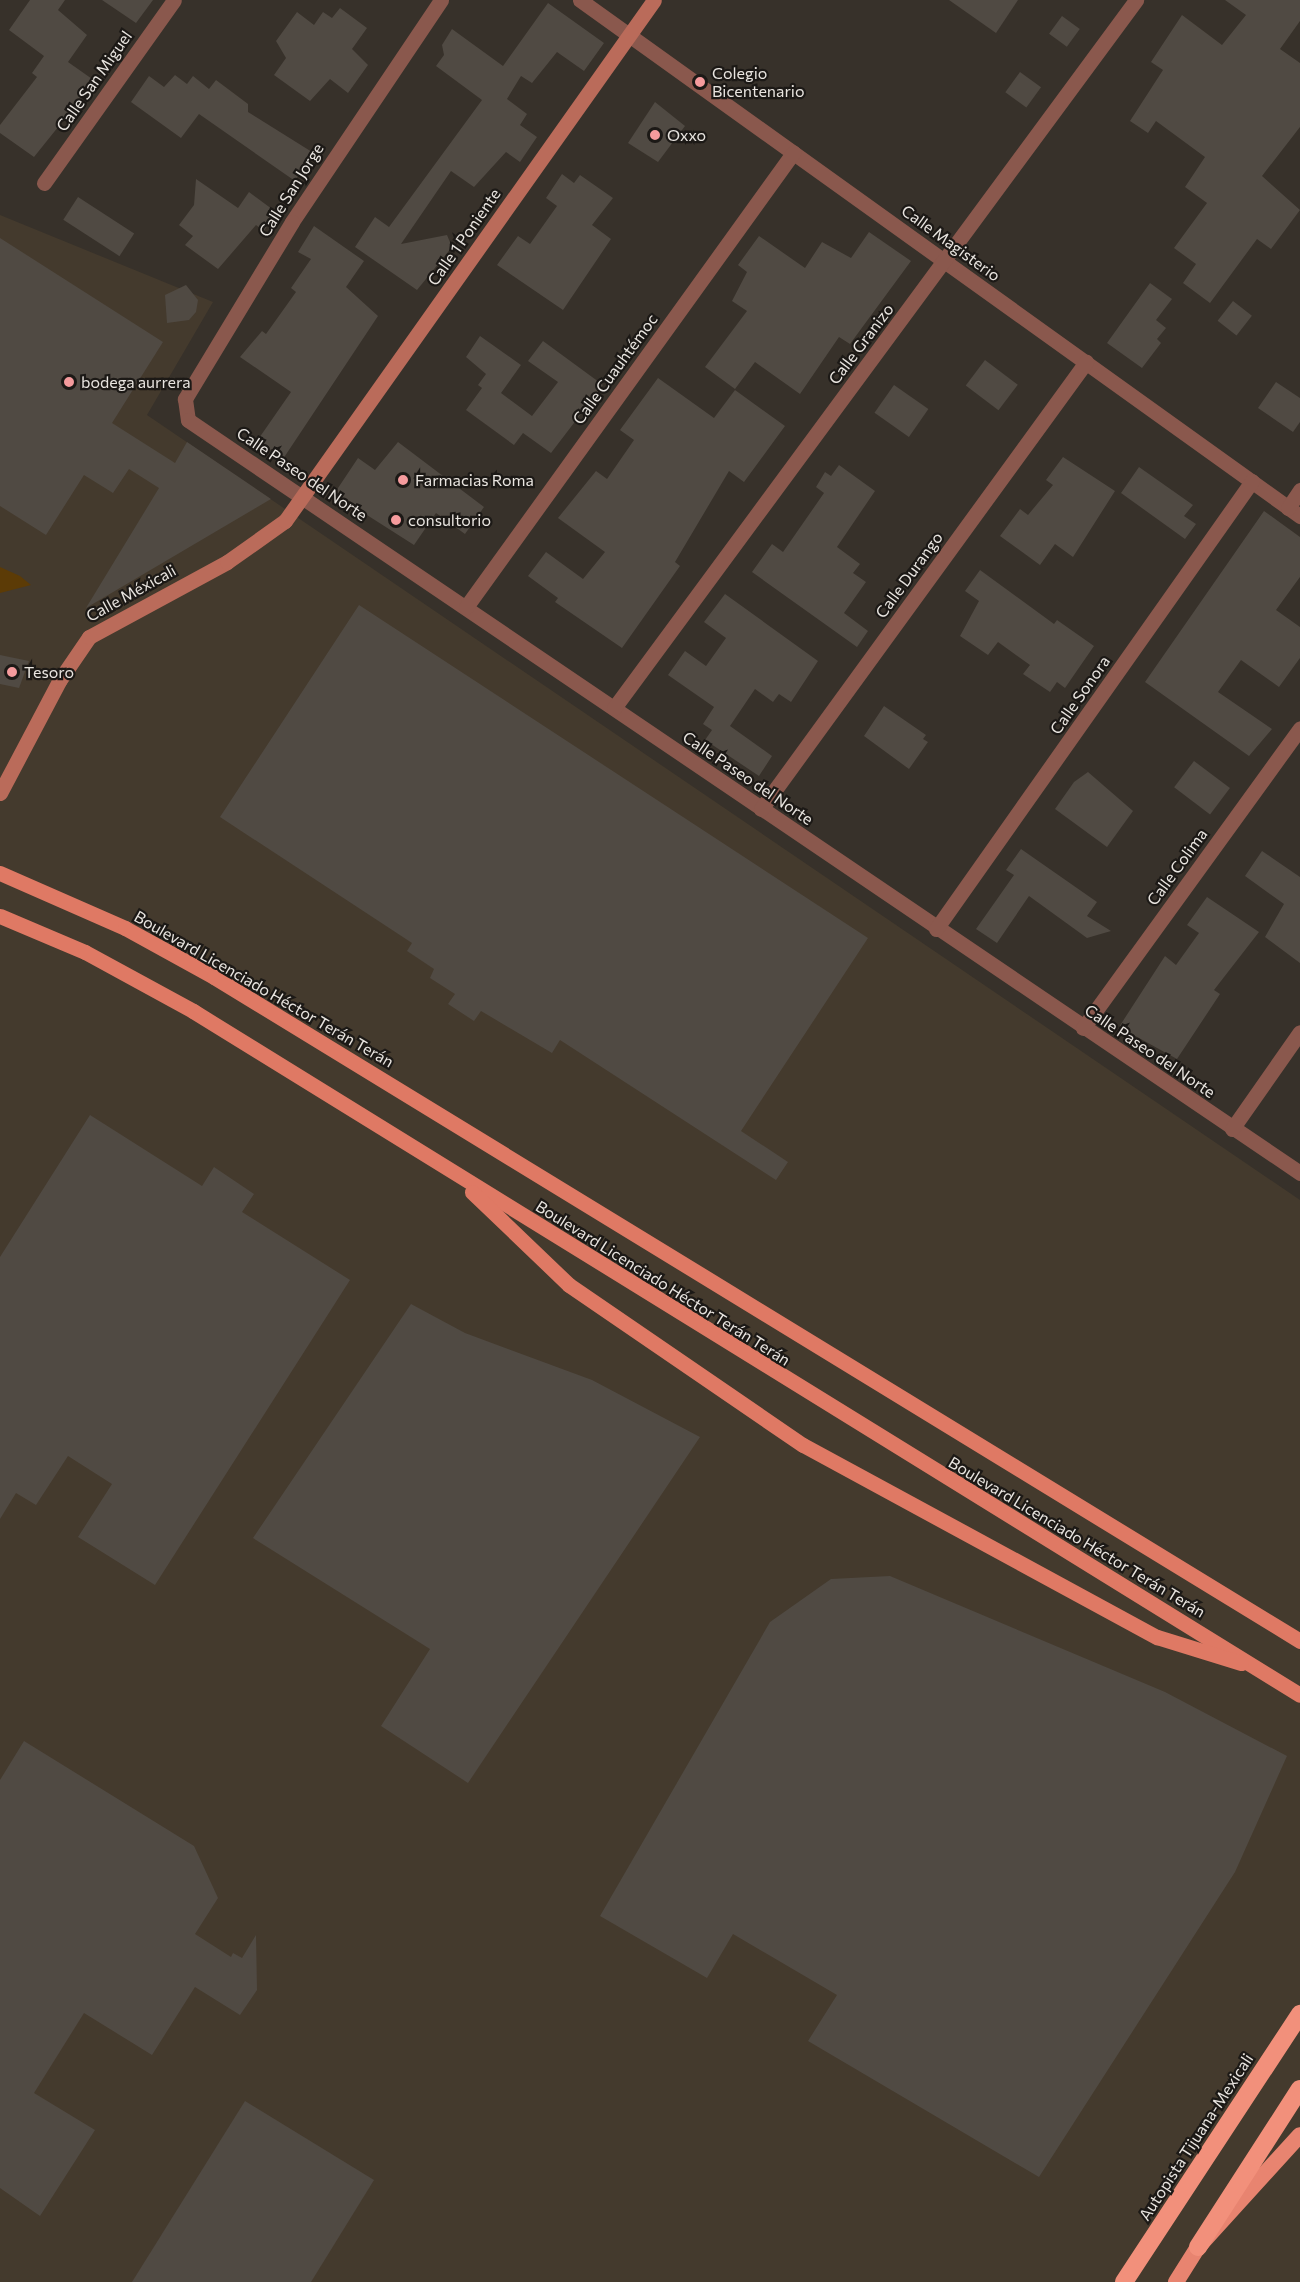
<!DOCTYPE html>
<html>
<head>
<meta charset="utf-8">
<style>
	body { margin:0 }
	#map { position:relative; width:1300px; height:2282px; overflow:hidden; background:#37312a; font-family:Commissioner,sans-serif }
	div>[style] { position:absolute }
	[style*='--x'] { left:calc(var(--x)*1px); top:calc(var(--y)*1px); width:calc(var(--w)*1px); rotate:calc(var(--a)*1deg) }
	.built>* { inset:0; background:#443a2d }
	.green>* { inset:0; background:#5c3b06 }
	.building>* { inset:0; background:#504a43; transform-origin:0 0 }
	.minor>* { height:15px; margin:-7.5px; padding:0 7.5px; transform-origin:7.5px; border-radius:7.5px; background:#8a584d }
	.secondary>* { height:15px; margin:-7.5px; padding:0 7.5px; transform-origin:7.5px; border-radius:7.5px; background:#ba6b5a }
	.primary>* { height:15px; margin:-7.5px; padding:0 7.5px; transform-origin:7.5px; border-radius:7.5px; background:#df7964 }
	.trunk>* { height:16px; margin:-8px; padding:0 8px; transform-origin:8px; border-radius:8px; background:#e88470 }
	.motorway>* { height:18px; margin:-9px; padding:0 9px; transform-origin:9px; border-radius:9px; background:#f2907b }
	.dots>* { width:16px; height:16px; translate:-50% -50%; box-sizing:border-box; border:3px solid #1c1916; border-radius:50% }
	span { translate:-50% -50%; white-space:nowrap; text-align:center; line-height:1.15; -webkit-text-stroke:4.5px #1c1916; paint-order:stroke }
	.poi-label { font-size:16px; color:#e9e5e0 }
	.left { translate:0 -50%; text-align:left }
	.street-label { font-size:16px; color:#e9e5e0 }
</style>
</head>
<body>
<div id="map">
	<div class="built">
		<div style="clip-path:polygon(0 215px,213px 302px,147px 415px,1300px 1200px,1300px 2282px,0 2282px)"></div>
	</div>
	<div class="green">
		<div style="clip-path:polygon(0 567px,20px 576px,31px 585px,0 593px)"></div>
	</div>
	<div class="building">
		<div style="clip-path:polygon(30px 0,65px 0,58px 10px,87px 35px,68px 62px,95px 81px,34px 157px,0 133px,0 125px,37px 77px,32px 73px,44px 56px,9px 30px)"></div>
		<div style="clip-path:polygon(102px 0,153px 0,136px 23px)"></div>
		<div style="clip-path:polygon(949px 0,1018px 0,996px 33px)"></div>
		<div style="clip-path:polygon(1225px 0,1300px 0,1300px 21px,1280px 49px,1300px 63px,1300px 127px,1262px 176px,1300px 210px,1271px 249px,1257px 239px,1210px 303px,1183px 283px,1196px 264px,1174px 248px,1207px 203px,1185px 187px,1205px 157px,1156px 121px,1148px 133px,1130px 121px,1163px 70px,1151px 62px,1182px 15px,1222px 45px,1246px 15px)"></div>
		<div style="clip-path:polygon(548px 3px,604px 43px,584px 71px,557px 52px,532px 83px,521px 76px,507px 99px,527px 114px,520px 125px,537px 137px,520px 162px,506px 152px,474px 187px,451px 171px,401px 244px,447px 235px,452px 247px,417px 290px,355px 247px,375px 217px,389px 227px,482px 100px,436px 66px,444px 55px,442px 45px,452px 29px,503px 66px)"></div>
		<div style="clip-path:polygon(340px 8px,367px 28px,352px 49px,368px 65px,348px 93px,330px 79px,310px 101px,274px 75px,286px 58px,276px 41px,297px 12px,314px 25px,323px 12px,332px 18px)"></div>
		<div style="left:1062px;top:16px;width:22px;height:22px;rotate:36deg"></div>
		<div style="left:1020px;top:72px;width:26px;height:25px;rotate:36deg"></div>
		<div style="clip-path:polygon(175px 75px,187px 84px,193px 76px,209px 89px,216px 80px,248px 104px,248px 112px,312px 152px,295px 181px,199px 114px,181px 138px,131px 102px,149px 76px,164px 87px)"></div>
		<div style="clip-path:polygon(655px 102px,685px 126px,658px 162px,628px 143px)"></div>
		<div style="clip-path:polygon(562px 174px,574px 183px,580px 175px,613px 198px,592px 225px,611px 239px,563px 310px,497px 265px,518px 236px,530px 244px,557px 206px,546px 198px)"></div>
		<div style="clip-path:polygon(196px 179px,238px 208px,249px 192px,276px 212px,264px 231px,256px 225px,218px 269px,185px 245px,193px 236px,179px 225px,194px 205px)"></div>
		<div style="left:78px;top:197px;width:67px;height:27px;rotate:33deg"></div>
		<div style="clip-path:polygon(314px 226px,364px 261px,346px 287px,378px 316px,283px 459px,257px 441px,291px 392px,240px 357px,262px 331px,266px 334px,296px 292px,291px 288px,311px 259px,298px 252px)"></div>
		<div style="clip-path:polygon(869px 232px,911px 261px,850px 344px,839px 337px,800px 394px,755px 362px,735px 389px,705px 367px,747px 311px,732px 301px,747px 272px,738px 265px,759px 236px,805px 268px,822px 242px,851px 258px)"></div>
		<div style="clip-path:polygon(0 238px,163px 342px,112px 423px,175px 463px,187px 442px,271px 499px,86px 608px,159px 488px,129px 469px,113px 493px,84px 475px,46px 535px,0 506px)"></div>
		<div style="clip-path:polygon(1150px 283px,1172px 299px,1156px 320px,1166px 328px,1157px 339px,1161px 343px,1142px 368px,1107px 343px)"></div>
		<div style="clip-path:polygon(186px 285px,198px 300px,196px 312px,189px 320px,167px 323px,165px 295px)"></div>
		<div style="left:1233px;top:301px;width:24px;height:25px;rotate:38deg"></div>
		<div style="clip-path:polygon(480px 336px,521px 365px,501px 393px,532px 416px,558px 382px,528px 361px,543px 341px,603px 385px,551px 453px,523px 433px,514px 445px,466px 410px,482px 388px,478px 385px,486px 374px,466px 357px)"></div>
		<div style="left:985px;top:360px;width:41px;height:32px;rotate:37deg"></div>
		<div style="clip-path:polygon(658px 378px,714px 418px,735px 390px,785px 426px,744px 482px,729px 471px,675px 562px,680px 566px,622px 648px,555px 602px,558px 598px,528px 576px,546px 552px,583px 579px,605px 552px,558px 518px,596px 471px,607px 479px,634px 440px,620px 430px)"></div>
		<div style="clip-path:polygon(1276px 382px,1300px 398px,1300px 422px,1293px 432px,1258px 408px)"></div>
		<div style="left:894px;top:385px;width:42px;height:34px;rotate:35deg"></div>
		<div style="clip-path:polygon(398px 442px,484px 507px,465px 534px,436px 513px,414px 545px,334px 494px,358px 458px,375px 470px)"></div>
		<div style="clip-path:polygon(1063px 457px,1115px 491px,1073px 557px,1055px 544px,1040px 565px,1000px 536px,1020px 509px,1028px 515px,1053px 485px,1046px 480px)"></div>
		<div style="clip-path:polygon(839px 465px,875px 491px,837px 547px,860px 564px,853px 573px,866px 582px,844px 613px,868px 631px,857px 647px,752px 572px,772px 544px,783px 552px,824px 493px,816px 487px,825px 472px,831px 476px)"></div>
		<div style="clip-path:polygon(1139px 467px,1193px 505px,1184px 516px,1196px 524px,1185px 539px,1121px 493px)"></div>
		<div style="clip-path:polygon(1264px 511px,1300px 537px,1300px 577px,1276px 610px,1300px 627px,1300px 658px,1279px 687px,1241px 660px,1218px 692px,1272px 729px,1249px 756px,1145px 682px)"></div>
		<div style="clip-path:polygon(980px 570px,1054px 624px,1057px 620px,1094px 646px,1065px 688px,1057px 682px,1050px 692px,1023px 674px,1030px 665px,998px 642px,988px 655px,960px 636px,979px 601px,965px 591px)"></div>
		<div style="clip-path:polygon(725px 594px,818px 661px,791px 702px,779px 694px,773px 702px,755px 689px,730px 726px,772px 756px,759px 776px,705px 740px,712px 730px,703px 724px,714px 707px,668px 675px,685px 651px,706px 666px,726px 638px,704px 622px)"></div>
		<div style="clip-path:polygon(359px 605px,868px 938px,741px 1131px,788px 1162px,776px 1180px,560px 1040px,552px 1053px,481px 1011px,474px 1021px,448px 1004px,455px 994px,430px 978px,434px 969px,407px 951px,412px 943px,220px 817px)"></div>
		<div style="clip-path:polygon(0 655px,29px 661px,19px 688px,0 684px)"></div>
		<div style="clip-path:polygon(884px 706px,926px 735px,923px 739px,928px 742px,909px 769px,864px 736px)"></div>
		<div style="left:1194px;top:761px;width:45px;height:33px;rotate:37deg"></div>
		<div style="clip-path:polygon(1088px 772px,1133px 811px,1107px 847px,1055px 809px,1074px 782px)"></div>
		<div style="clip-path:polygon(1021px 849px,1097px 902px,1087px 916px,1111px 931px,1087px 938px,1029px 896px,997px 943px,976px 929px,1014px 875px,1006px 870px)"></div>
		<div style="clip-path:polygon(1262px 851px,1300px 877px,1300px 963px,1265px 937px,1284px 904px,1245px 876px)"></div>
		<div style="clip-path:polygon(1207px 897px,1259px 932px,1214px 990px,1220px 994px,1177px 1059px,1119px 1027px,1165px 956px,1176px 965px,1199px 933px,1187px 925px)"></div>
		<div style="clip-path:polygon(90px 1115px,202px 1186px,214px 1167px,254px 1194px,242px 1212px,350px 1280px,155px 1585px,78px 1537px,112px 1484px,68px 1456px,36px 1505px,16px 1493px,0 1519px,0 1257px)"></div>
		<div style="clip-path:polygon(411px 1304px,465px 1333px,592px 1380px,700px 1437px,468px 1783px,381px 1726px,430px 1649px,253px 1538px)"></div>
		<div style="clip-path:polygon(890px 1576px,1165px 1692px,1287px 1756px,1235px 1872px,1039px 2177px,808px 2041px,837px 1995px,733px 1934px,707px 1978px,600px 1916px,770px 1622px,831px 1579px)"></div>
		<div style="clip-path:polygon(24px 1741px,194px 1846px,218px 1898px,195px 1934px,231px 1957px,233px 1953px,242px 1958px,256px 1935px,257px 1990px,240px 2015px,195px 1987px,152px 2055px,84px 2013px,34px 2093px,95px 2130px,40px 2216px,0 2188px,0 1780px)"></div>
		<div style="clip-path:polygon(245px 2101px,374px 2180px,311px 2282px,132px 2282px)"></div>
	</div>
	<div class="minor">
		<div style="--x:441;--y:0;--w:267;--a:123.9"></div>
		<div style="--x:292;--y:222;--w:207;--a:121.2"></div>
		<div style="--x:185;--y:399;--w:21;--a:82"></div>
		<div style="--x:188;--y:420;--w:1343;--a:34.1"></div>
		<div style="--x:580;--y:0;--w:886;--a:35.63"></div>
		<div style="--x:44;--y:183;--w:224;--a:-54.6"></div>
		<div style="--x:1288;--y:508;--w:22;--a:-56"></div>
		<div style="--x:466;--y:607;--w:560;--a:-54.24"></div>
		<div style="--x:614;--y:708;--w:880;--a:-53.6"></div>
		<div style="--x:761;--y:809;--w:553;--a:-53.98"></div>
		<div style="--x:936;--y:929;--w:548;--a:-54.8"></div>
		<div style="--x:1083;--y:1028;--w:370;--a:-54.1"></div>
		<div style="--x:1232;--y:1129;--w:118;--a:-55"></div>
	</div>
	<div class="secondary">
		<div style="--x:0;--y:793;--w:127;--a:-62.2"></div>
		<div style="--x:59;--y:681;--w:53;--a:-55.7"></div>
		<div style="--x:89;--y:637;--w:157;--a:-28.5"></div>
		<div style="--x:227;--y:562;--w:71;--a:-35.3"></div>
		<div style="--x:285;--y:521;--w:638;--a:-54.69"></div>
	</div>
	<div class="primary">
		<div style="--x:0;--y:873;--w:137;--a:23.7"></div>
		<div style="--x:125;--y:928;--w:102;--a:28.8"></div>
		<div style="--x:214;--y:977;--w:1273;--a:31.44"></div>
		<div style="--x:0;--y:916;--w:92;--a:23"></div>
		<div style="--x:85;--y:952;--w:123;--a:28.6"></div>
		<div style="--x:193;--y:1011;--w:1301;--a:31.71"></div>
		<div style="--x:472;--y:1192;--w:134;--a:43.8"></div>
		<div style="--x:569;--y:1285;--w:283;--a:34.4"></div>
		<div style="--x:803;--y:1445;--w:403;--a:28.5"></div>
		<div style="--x:1157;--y:1637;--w:88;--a:17.2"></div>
	</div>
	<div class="trunk">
		<div style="--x:1176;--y:2282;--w:41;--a:-57.8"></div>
		<div style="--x:1198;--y:2247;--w:151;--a:-47.7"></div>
	</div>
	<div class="motorway">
		<div style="--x:1198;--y:2247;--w:188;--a:-57.2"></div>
		<div style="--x:1124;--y:2282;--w:321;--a:-56.7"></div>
	</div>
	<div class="dots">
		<div style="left:700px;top:82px;background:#f59b9d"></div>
		<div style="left:655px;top:135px;background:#f59b9d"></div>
		<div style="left:69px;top:382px;background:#f59b9d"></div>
		<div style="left:403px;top:480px;background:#f59b9d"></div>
		<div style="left:396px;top:520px;background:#f59b9d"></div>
		<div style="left:12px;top:672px;background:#f59b9d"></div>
	</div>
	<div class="poi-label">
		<span class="left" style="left:712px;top:82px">Colegio<br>Bicentenario</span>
		<span class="left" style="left:667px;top:135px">Oxxo</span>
		<span class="left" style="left:81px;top:382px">bodega aurrera</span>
		<span class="left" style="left:415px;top:480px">Farmacias Roma</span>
		<span class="left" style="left:408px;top:520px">consultorio</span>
		<span class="left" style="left:24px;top:672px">Tesoro</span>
	</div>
	<div class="street-label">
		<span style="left:94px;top:81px;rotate:-55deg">Calle San Miguel</span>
		<span style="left:291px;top:190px;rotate:-58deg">Calle San Jorge</span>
		<span style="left:464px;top:237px;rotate:-55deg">Calle 1 Poniente</span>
		<span style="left:951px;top:243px;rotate:36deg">Calle Magisterio</span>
		<span style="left:861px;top:344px;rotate:-53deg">Calle Granizo</span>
		<span style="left:615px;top:369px;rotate:-54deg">Calle Cuauhtémoc</span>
		<span style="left:302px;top:474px;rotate:34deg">Calle Paseo del Norte</span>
		<span style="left:909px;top:575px;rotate:-54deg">Calle Durango</span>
		<span style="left:131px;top:593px;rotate:-29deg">Calle Méxicali</span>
		<span style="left:1080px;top:695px;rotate:-55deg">Calle Sonora</span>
		<span style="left:748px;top:778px;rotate:34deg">Calle Paseo del Norte</span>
		<span style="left:1177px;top:867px;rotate:-54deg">Calle Colima</span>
		<span style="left:264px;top:989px;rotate:30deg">Boulevard Licenciado Héctor Terán Terán</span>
		<span style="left:1150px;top:1051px;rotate:34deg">Calle Paseo del Norte</span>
		<span style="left:663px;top:1283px;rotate:32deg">Boulevard Licenciado Héctor Terán Terán</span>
		<span style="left:1077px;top:1537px;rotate:31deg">Boulevard Licenciado Héctor Terán Terán</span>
		<span style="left:1196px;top:2137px;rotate:-57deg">Autopista Tijuana-Mexicali</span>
	</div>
</div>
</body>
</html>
